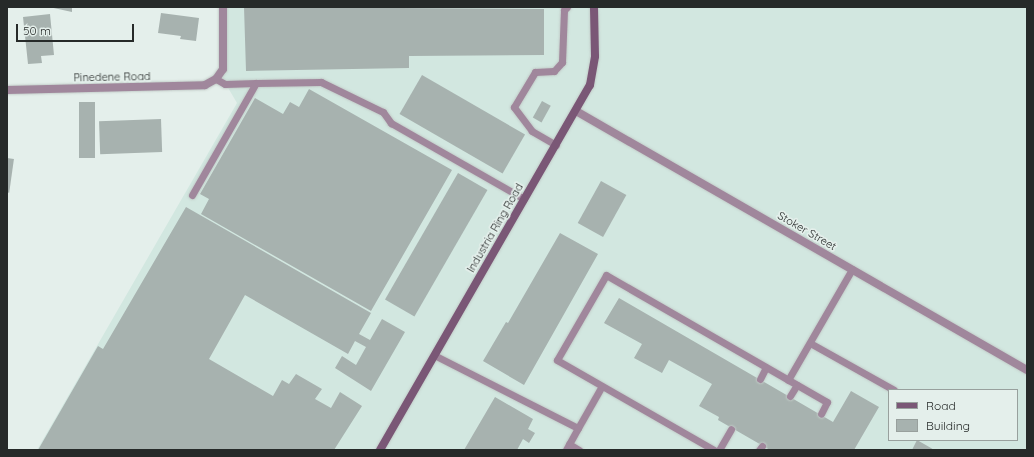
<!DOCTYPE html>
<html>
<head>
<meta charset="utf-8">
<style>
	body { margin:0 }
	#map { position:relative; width:1034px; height:457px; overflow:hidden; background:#e4efeb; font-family:Quicksand,sans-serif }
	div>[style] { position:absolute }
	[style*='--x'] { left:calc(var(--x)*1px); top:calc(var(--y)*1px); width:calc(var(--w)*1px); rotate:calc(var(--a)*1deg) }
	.built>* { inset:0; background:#d2e7e0 }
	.building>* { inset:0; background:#a7b2af; transform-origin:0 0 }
	.roads { filter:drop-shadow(0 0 1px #c2ccc8) drop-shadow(0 0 1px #c2ccc8) }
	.lane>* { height:7px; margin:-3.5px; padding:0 3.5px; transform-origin:3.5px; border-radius:3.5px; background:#a0879c }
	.street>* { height:8px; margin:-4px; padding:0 4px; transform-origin:4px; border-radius:4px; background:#a0879c }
	.secondary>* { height:8px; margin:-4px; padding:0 4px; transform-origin:4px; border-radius:4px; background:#7a5776 }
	span { translate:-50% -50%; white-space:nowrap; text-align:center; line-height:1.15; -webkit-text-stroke:3.5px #e4efeb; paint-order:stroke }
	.street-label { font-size:11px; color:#262a29 }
	.frame { position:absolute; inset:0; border:8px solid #262a29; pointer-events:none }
	.legend { position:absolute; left:888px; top:389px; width:130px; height:52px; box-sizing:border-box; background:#e4efeb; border:1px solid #98a09d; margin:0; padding:5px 7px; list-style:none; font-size:12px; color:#262a29 }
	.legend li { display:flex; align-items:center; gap:8px; height:20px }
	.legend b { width:20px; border:1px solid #98a09d }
	.scale { position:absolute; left:16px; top:24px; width:118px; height:18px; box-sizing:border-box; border:2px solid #262a29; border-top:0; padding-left:5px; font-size:12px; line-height:14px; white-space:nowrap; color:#262a29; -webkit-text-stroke:3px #e4efeb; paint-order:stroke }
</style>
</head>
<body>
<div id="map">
	<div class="built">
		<div style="clip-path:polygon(evenodd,224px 7px,1027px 7px,1027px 450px,37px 450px,237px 103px,220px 74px,224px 7px,889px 390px,1017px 390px,1017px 440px,889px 440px,889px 390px)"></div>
	</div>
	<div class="building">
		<div style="clip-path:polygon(49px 7px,72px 7px,72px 12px)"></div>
		<div style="clip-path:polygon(244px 7px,544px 9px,544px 55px,409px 56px,409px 68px,246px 71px)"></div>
		<div style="clip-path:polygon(161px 13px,199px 18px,196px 41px,180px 39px,181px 36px,158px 33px)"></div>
		<div style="clip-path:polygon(50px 14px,54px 55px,41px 56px,42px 63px,28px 64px,23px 17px)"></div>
		<div style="left:422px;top:75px;width:119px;height:45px;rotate:30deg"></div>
		<div style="clip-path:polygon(309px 89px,452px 170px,371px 311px,201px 214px,209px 199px,200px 194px,255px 98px,283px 114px,290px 102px,299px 107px)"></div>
		<div style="left:542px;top:101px;width:10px;height:19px;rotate:29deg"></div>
		<div style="left:79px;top:102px;width:16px;height:56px"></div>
		<div style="left:161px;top:119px;width:33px;height:62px;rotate:88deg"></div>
		<div style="left:7px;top:158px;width:7px;height:34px;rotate:8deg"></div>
		<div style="left:458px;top:173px;width:34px;height:146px;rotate:30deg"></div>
		<div style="left:601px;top:181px;width:29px;height:48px;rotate:29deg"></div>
		<div style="clip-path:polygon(186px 207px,371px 313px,359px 334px,370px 340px,382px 319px,405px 332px,371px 391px,335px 368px,342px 356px,356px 365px,366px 347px,355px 341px,348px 354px,245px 295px,209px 359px,273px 396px,282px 380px,289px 384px,296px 374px,322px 389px,315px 399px,331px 408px,340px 392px,362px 406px,334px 450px,38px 450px,98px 346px,103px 349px)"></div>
		<div style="clip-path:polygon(560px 233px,598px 254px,524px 385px,483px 361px,506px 322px,508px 323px)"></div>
		<div style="clip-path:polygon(619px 298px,833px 422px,851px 391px,879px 407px,854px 450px,770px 450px,718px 420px,719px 417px,699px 406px,712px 384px,669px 360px,662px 373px,634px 358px,642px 344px,604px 323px)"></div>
		<div style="clip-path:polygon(495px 397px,533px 419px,528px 429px,535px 433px,529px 443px,523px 439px,517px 450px,464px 450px)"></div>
		<div style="clip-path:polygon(917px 440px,931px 448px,934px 450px,912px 450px)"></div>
	</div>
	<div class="roads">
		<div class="lane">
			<div style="--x:216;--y:79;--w:10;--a:29"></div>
			<div style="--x:225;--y:84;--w:31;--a:-2"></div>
			<div style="--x:556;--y:145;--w:28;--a:-150"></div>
			<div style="--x:532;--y:131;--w:30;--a:-127"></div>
			<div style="--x:514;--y:107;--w:41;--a:-59"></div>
			<div style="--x:535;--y:72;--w:19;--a:-3"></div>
			<div style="--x:554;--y:71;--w:12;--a:-48"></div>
			<div style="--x:562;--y:62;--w:52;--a:-87.8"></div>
			<div style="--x:564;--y:10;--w:4;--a:-45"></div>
			<div style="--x:192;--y:195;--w:129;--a:-60.3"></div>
			<div style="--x:256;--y:83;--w:65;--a:-0.9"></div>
			<div style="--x:321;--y:82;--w:69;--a:25.8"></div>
			<div style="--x:383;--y:112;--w:14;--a:54"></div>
			<div style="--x:391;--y:123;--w:153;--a:29.7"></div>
			<div style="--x:810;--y:343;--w:96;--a:29.2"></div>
			<div style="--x:434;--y:355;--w:161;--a:26.9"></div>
			<div style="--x:578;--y:428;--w:25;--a:119"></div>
			<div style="--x:760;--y:379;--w:13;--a:-63"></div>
			<div style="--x:788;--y:380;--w:128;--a:-60"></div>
			<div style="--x:790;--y:396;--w:13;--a:-58"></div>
			<div style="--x:578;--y:428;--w:48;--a:-60.3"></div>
			<div style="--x:569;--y:444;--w:12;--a:31"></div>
			<div style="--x:714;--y:450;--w:181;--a:-150.2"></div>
			<div style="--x:557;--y:360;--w:98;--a:-60"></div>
			<div style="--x:606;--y:275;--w:255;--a:29.9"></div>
			<div style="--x:827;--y:402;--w:13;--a:117"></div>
			<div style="--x:719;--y:450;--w:24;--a:-60"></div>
			<div style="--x:759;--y:450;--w:5;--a:-53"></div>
		</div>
		<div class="street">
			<div style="--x:7;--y:90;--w:198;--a:-1.4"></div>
			<div style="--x:205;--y:85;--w:13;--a:-29"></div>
			<div style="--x:216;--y:79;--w:12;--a:-55"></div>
			<div style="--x:223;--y:69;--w:62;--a:-90"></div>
			<div style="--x:576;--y:111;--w:520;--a:29.87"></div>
		</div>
		<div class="secondary">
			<div style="--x:380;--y:450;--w:421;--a:-60.1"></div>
			<div style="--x:590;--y:85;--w:29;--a:-80"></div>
			<div style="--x:595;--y:56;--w:49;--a:-91.2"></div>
		</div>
	</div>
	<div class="street-label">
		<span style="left:112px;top:77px;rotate:-1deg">Pinedene Road</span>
		<span style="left:495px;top:228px;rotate:-60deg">Industria Ring Road</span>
		<span style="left:807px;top:231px;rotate:30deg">Stoker Street</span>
	</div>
	<div class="frame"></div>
	<ul class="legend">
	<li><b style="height:5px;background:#7a5776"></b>Road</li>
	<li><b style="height:11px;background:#a7b2af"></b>Building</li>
	</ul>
	<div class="scale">50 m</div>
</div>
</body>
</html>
